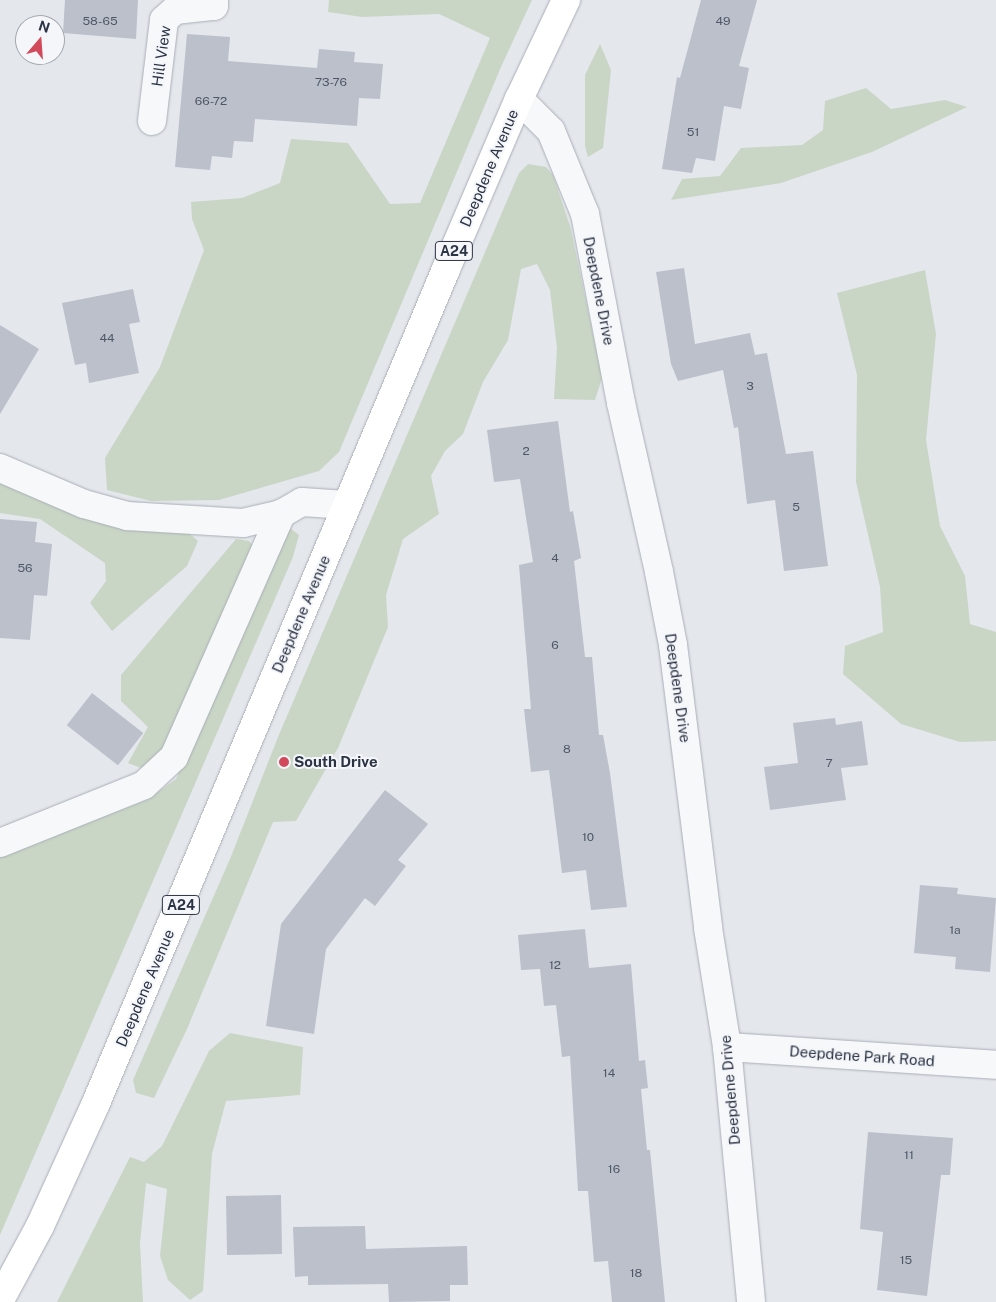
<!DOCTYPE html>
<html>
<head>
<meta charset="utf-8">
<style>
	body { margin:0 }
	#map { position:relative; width:996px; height:1302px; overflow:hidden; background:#e4e7ec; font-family:"Public Sans",sans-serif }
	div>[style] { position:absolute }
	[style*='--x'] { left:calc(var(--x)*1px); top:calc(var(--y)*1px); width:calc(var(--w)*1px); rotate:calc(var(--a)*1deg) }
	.green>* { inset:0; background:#c9d6c5 }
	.building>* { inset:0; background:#bbc0ca; transform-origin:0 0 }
	.roads { filter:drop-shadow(0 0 1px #a9aeb7) drop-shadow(0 0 1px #a9aeb7) }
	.street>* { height:28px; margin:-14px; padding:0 14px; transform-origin:14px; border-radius:14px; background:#f7f8fa }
	.highway>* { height:28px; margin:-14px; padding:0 14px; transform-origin:14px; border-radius:14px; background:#fff }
	.dots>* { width:14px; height:14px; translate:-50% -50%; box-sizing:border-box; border:2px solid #f4f6f9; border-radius:50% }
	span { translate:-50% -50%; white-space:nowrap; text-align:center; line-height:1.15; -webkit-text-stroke:4px #f4f6f9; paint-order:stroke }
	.number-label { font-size:12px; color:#4f5766 }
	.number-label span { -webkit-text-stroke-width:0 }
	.shield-label span { padding:1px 4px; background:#f4f6f9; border:1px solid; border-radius:4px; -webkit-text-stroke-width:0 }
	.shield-label { font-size:14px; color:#2b3445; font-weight:700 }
	.street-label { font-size:15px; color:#2b3445 }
	.poi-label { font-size:15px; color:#2b3445; font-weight:700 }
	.left { translate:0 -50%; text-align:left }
	.north { position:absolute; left:15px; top:15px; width:50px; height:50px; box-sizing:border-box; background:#f4f6f9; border:1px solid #a4a8b1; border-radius:50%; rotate:18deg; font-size:14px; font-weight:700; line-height:20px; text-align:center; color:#2b3445 }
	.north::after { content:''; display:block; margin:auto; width:18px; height:22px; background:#d1495b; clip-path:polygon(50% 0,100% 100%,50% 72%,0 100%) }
</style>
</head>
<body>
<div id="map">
	<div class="green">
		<div style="clip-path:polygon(329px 0,532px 0,501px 67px,339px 452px,319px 471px,219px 500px,151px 501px,107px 490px,105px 458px,160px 367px,204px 250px,192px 219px,191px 202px,242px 198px,280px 183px,291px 139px,348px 143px,390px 204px,420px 203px,490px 38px,439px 14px,362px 17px,328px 12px)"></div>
		<div style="clip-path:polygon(600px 44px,611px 70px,603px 148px,588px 157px,585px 146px,585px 75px)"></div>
		<div style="clip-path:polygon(866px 88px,891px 109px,945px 100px,967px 107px,872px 152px,781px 183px,671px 200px,682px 179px,720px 176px,741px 148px,802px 145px,823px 130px,825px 101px)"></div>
		<div style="clip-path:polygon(528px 164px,546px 167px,553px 175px,571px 229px,602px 378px,595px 400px,554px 399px,557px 348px,550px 290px,537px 264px,521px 269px,508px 340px,483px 382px,463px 434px,445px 451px,431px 476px,439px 514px,403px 539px,386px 595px,388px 627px,338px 748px,296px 821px,273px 822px,187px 1029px,154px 1098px,136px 1093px,133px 1080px,230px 859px,278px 737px,509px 196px,519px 173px)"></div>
		<div style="clip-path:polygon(925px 270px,936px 334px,926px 440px,940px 526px,965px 576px,970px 624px,996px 632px,996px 741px,960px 742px,901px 724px,843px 674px,845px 646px,883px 632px,880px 587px,856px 482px,857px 375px,837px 293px)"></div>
		<div style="clip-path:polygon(0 476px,181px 526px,198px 541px,187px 566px,112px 631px,90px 603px,106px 581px,105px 563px,40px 519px,0 513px)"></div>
		<div style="clip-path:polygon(290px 528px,299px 535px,293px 557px,0 1235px,0 857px,147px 800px,176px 779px,281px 540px)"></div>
		<div style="clip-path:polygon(236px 539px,249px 541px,255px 548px,165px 753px,141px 768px,128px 763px,148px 727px,121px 701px,121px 675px)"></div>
		<div style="clip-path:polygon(230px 1033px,303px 1047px,300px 1095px,226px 1101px,212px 1154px,203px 1291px,190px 1300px,168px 1280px,160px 1256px,167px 1189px,146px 1183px,140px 1243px,143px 1302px,57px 1302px,130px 1157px,144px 1162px,162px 1146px,209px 1051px)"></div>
	</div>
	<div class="building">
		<div style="clip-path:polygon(65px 0,138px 0,136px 39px,63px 33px)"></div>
		<div style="clip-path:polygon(701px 0,757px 0,739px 66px,749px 68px,741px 109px,724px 106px,715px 161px,696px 158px,692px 173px,662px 169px,677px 77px,680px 78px)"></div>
		<div style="clip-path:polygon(187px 34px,230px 37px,228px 61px,317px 68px,319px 49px,355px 52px,354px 62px,383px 64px,380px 99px,359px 98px,357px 126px,255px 119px,253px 142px,234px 141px,232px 158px,212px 156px,210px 170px,175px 167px)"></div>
		<div style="clip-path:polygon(684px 268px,695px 344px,750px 333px,755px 355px,767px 353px,786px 454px,813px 451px,828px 566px,784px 571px,775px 500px,747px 504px,738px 427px,734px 428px,723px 370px,678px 381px,671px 364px,656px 272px)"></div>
		<div style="clip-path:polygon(133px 289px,140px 322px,129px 324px,139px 373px,89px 383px,86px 363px,75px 365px,62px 303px)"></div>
		<div style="clip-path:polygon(0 325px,39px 349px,0 414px)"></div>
		<div style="clip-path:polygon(558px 421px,570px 512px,573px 511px,581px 558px,574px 561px,585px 657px,592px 657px,599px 735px,603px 735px,610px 773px,627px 907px,591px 910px,586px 870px,562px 873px,549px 770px,531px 772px,524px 709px,531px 709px,519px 565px,533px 562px,520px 479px,494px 482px,487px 430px)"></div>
		<div style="clip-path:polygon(0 519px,37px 522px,35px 542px,52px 544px,47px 596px,34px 595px,30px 640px,0 638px)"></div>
		<div style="left:92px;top:693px;width:65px;height:41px;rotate:38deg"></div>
		<div style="clip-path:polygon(835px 718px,836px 725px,862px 721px,868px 765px,841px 768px,846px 800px,770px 810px,764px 767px,798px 763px,793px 723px)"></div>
		<div style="clip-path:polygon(385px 790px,428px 824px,398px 860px,406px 866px,375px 906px,365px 898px,326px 949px,314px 1034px,266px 1026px,281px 924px)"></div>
		<div style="clip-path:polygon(920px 885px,958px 888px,957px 894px,996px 898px,990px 972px,955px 969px,956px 957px,914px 953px)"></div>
		<div style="clip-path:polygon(585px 929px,589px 968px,631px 964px,639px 1061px,645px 1060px,648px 1088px,641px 1089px,647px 1150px,650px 1150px,665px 1302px,612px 1302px,608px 1261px,594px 1262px,588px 1191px,578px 1191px,570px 1056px,562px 1057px,556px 1005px,544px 1006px,540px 969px,521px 970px,518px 935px)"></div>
		<div style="clip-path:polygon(868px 1132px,953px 1138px,950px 1175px,941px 1175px,927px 1296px,877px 1290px,883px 1232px,860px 1229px)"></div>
		<div style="left:281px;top:1195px;width:59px;height:55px;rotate:89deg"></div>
		<div style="clip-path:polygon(365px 1226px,366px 1249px,467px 1246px,468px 1285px,450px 1285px,450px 1301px,389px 1302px,388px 1284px,308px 1285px,308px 1276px,295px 1277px,293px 1227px)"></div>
	</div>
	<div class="roads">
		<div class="street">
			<div style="--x:519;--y:99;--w:45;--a:45"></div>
			<div style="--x:551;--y:131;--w:90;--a:67.7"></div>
			<div style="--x:585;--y:214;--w:192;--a:79.2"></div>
			<div style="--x:621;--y:403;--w:173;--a:77.3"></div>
			<div style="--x:659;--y:572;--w:74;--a:79.1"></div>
			<div style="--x:673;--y:645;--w:285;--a:82.9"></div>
			<div style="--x:708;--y:928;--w:121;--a:80.9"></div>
			<div style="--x:727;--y:1047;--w:256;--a:84.6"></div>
			<div style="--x:152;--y:121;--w:102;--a:-83.2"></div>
			<div style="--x:164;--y:20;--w:15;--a:-42"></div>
			<div style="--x:175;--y:10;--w:39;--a:-6"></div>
			<div style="--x:214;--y:6;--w:6;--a:-90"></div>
			<div style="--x:0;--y:468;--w:91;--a:23.2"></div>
			<div style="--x:84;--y:504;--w:45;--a:15.6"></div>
			<div style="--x:127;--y:516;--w:116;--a:3.5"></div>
			<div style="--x:243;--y:523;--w:39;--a:-13"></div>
			<div style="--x:281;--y:514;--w:24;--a:-30"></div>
			<div style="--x:302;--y:502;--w:45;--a:3.8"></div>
			<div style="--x:0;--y:843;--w:155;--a:-21.9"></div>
			<div style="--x:144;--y:785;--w:41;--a:-43"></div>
			<div style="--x:174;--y:757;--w:266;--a:-66.2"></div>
			<div style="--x:727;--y:1047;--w:270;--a:3.8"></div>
		</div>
		<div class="highway">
			<div style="--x:0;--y:1300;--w:84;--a:-61.6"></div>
			<div style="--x:40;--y:1226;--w:135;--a:-65.5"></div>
			<div style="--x:96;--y:1103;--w:904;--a:-67.23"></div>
			<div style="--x:446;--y:269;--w:185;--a:-66.8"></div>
			<div style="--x:519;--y:99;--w:110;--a:-64.6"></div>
		</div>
	</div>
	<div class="dots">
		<div style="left:284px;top:762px;background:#d1495b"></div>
	</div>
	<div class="number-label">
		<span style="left:100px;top:22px">58-65</span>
		<span style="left:723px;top:22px">49</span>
		<span style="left:331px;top:83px">73-76</span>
		<span style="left:211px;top:102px">66-72</span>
		<span style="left:693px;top:133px">51</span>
		<span style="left:107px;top:339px">44</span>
		<span style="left:750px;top:387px">3</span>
		<span style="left:526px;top:452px">2</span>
		<span style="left:796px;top:508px">5</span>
		<span style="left:555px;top:559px">4</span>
		<span style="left:25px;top:569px">56</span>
		<span style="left:555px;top:646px">6</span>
		<span style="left:567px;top:750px">8</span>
		<span style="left:829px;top:764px">7</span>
		<span style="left:588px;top:838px">10</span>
		<span style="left:955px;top:931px">1a</span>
		<span style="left:555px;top:966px">12</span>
		<span style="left:609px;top:1074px">14</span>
		<span style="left:909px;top:1156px">11</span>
		<span style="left:614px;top:1170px">16</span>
		<span style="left:906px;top:1261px">15</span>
		<span style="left:636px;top:1274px">18</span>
	</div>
	<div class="shield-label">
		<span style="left:454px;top:251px">A24</span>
		<span style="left:181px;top:905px">A24</span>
	</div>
	<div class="street-label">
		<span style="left:161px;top:56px;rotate:-82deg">Hill View</span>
		<span style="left:489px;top:168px;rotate:-67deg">Deepdene Avenue</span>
		<span style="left:599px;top:291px;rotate:79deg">Deepdene Drive</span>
		<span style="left:301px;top:614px;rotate:-67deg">Deepdene Avenue</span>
		<span style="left:678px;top:688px;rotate:82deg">Deepdene Drive</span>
		<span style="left:145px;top:988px;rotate:-67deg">Deepdene Avenue</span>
		<span style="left:862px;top:1056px;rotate:4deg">Deepdene Park Road</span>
		<span style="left:730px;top:1090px;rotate:-95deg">Deepdene Drive</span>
	</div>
	<div class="poi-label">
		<span class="left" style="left:294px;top:762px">South Drive</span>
	</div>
	<div class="north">N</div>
</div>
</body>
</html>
